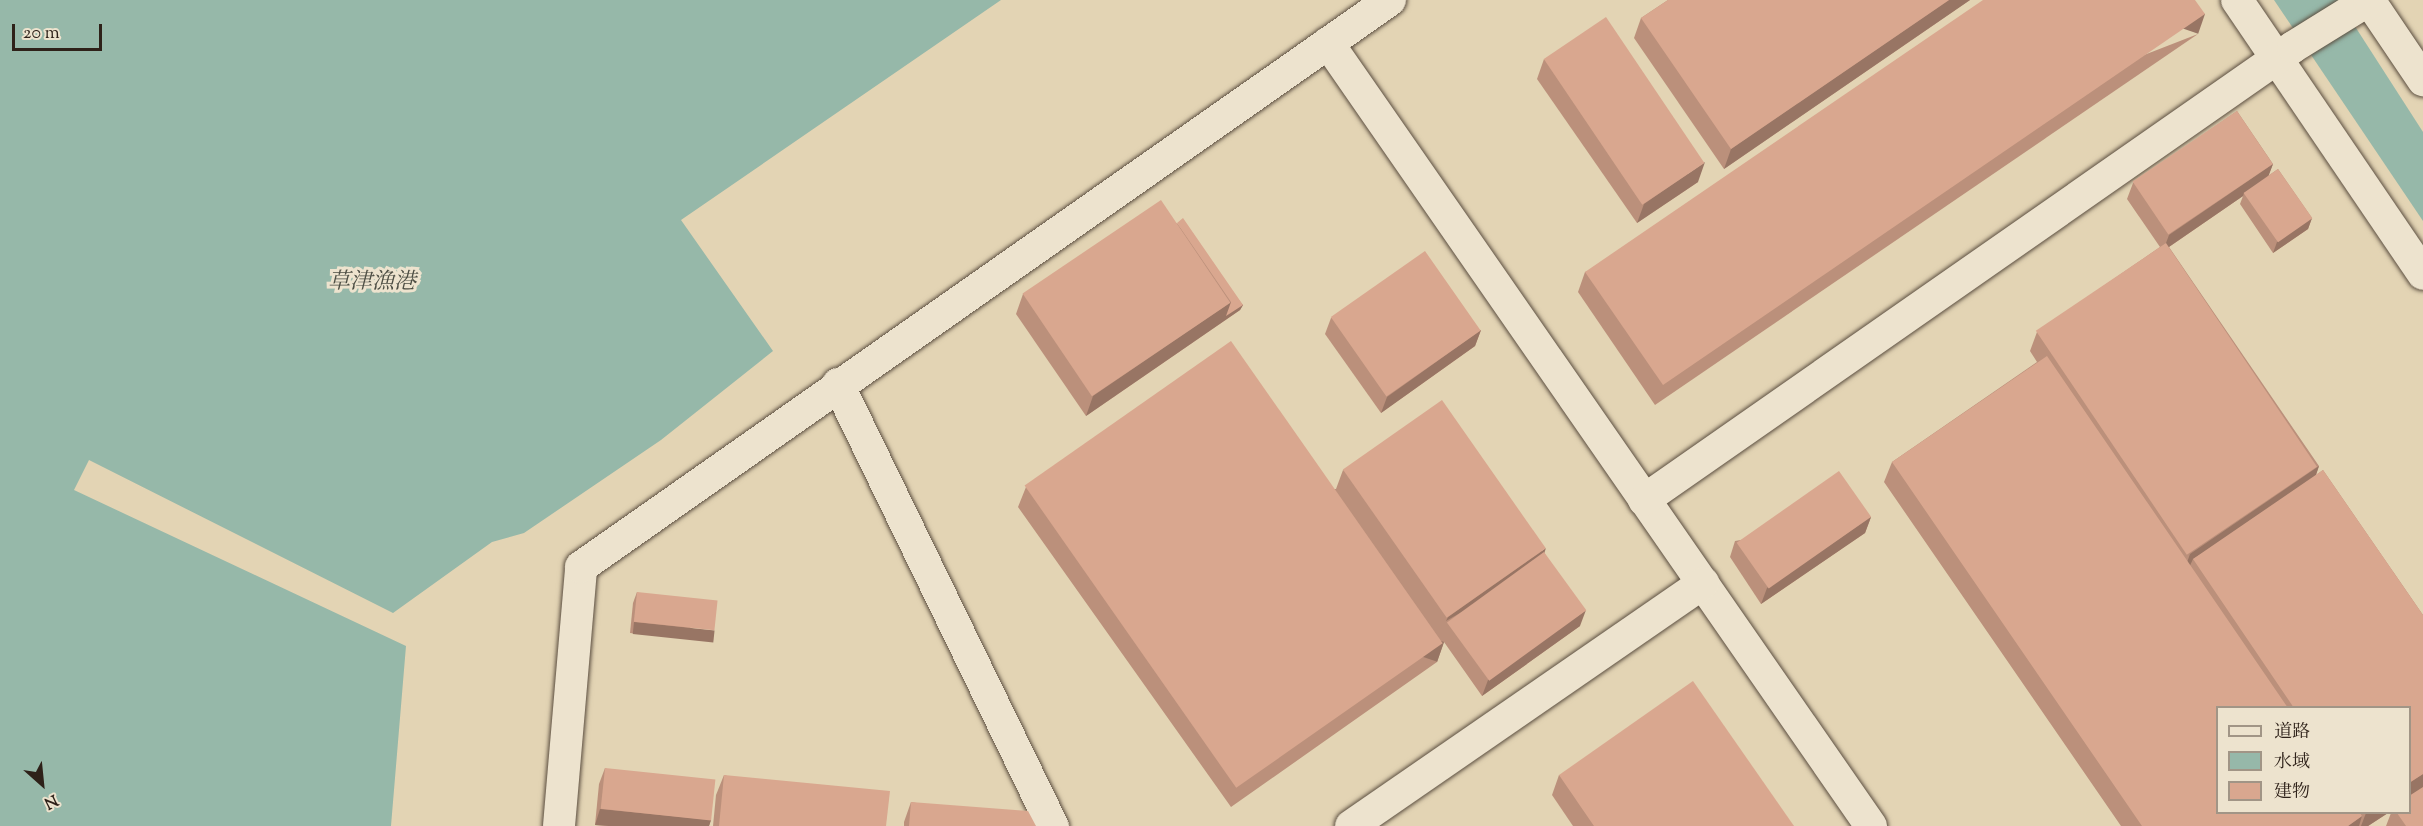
<!DOCTYPE html>
<html>
<head>
<meta charset="utf-8">
<style>
	body { margin:0 }
	#map { position:relative; width:2423px; height:826px; overflow:hidden; background:#e3d4b4; font-family:"Sorts Mill Goudy","Noto Serif JP",serif }
	div>[style] { position:absolute }
	[style*='--x'] { left:calc(var(--x)*1px); top:calc(var(--y)*1px); width:calc(var(--w)*1px); rotate:calc(var(--a)*1deg) }
	.water>* { inset:0; background:#96b8a9 }
	.roads { filter:drop-shadow(0 0 2px #5b4e40) drop-shadow(0 0 2px #5b4e40) }
	.minor>* { height:32px; margin:-16px; padding:0 16px; transform-origin:16px; border-radius:16px; background:#ede3ce }
	.wall>* { inset:0; background:#bb907b }
	.shaded-wall>* { inset:0; background:#987564; transform-origin:0 0 }
	.building>* { inset:0; background:#d9a78f; transform-origin:0 0 }
	span { translate:-50% -50%; white-space:nowrap; text-align:center; line-height:1.15; -webkit-text-stroke:6px #ede3ce; paint-order:stroke }
	.water-label { font-size:22px; color:#4d4e44; font-style:italic }
	.legend { position:absolute; left:2216px; top:706px; width:195px; height:108px; box-sizing:border-box; background:#ede3ce; border:2px solid #a19586; margin:0; padding:8px 10px; list-style:none; font-size:18px; color:#2e2119 }
	.legend li { display:flex; align-items:center; gap:12px; height:30px }
	.legend b { width:30px; border:2px solid #a19586 }
	.north { position:absolute; left:12px; top:754px; width:60px; height:60px; -webkit-text-stroke:4px #ede3ce; paint-order:stroke; rotate:153deg; font-size:16px; font-weight:700; line-height:24px; text-align:center; color:#2e2119 }
	.north::after { content:''; display:block; margin:auto; width:21px; height:27px; background:#2e2119; clip-path:polygon(50% 0,100% 100%,50% 72%,0 100%) }
	.scale { position:absolute; left:12px; top:24px; width:90px; height:27px; box-sizing:border-box; border:3px solid #2e2119; border-top:0; padding-left:8px; font-size:18px; line-height:21px; white-space:nowrap; color:#2e2119; -webkit-text-stroke:4px #ede3ce; paint-order:stroke }
</style>
</head>
<body>
<div id="map">
	<div class="water">
		<div style="clip-path:polygon(0 0,1001px 0,681px 220px,773px 351px,661px 440px,524px 533px,492px 542px,393px 613px,89px 460px,74px 490px,406px 646px,391px 826px,0 826px)"></div>
		<div style="clip-path:polygon(2274px 0,2338px 0,2423px 132px,2423px 221px)"></div>
	</div>
	<div class="roads">
		<div class="minor">
			<div style="--x:2237;--y:0;--w:331;--a:55.8"></div>
			<div style="--x:1328;--y:43;--w:953;--a:55.26"></div>
			<div style="--x:838;--y:384;--w:492;--a:64.1"></div>
			<div style="--x:1644;--y:500;--w:791;--a:-34.91"></div>
			<div style="--x:2293;--y:47;--w:89;--a:-31.7"></div>
			<div style="--x:2369;--y:0;--w:97;--a:56"></div>
			<div style="--x:559;--y:826;--w:260;--a:-85.1"></div>
			<div style="--x:581;--y:567;--w:988;--a:-35.03"></div>
			<div style="--x:1351;--y:826;--w:428;--a:-34.6"></div>
		</div>
	</div>
	<div class="wall">
		<div style="clip-path:polygon(1668px 0,1970px 0,1724px 169px,1634px 38px,1641px 18px)"></div>
		<div style="clip-path:polygon(2198px 34px,1655px 405px,1578px 292px,1585px 272px)"></div>
		<div style="clip-path:polygon(1544px 59px,1698px 182px,1637px 223px,1537px 79px)"></div>
		<div style="clip-path:polygon(2237px 111px,2273px 164px,2268px 176px,2278px 169px,2312px 218px,2308px 229px,2273px 253px,2240px 204px,2243px 196px,2169px 247px,2319px 466px,2316px 475px,2323px 470px,2423px 615px,2423px 826px,2386px 826px,2391px 813px,2409px 813px,2409px 708px,2217px 708px,2217px 813px,2388px 813px,2368px 826px,2121px 826px,1884px 482px,1892px 462px,2037px 362px,2030px 351px,2037px 332px,2160px 247px,2127px 199px,2133px 183px)"></div>
		<div style="clip-path:polygon(1177px 223px,1243px 305px,1240px 310px,1086px 416px,1016px 314px,1023px 294px)"></div>
		<div style="clip-path:polygon(1331px 318px,1481px 330px,1475px 346px,1381px 413px,1325px 334px)"></div>
		<div style="clip-path:polygon(1343px 470px,1544px 552px,1580px 626px,1482px 696px,1444px 642px,1437px 662px,1231px 807px,1018px 507px,1026px 487px,1336px 489px)"></div>
		<div style="clip-path:polygon(1871px 517px,1865px 533px,1761px 604px,1730px 557px,1735px 541px)"></div>
		<div style="clip-path:polygon(637px 592px,711px 641px,630px 633px,633px 603px)"></div>
		<div style="clip-path:polygon(605px 768px,711px 820px,709px 826px,609px 826px,595px 825px,599px 784px)"></div>
		<div style="clip-path:polygon(724px 775px,886px 826px,713px 826px,716px 795px)"></div>
		<div style="clip-path:polygon(1559px 775px,1794px 826px,1573px 826px,1552px 795px)"></div>
		<div style="clip-path:polygon(911px 802px,1036px 826px,904px 826px,904px 822px)"></div>
	</div>
	<div class="shaded-wall">
		<div style="clip-path:polygon(1949px 0,1970px 0,1724px 169px,1731px 149px)"></div>
		<div style="left:2205px;top:14px;width:21px;height:657px;rotate:109deg"></div>
		<div style="clip-path:polygon(1705px 162px,1698px 182px,1637px 223px,1644px 204px)"></div>
		<div style="clip-path:polygon(2273px 164px,2267px 180px,2244px 193px,2243px 196px,2163px 251px,2169px 235px)"></div>
		<div style="clip-path:polygon(2312px 218px,2308px 229px,2273px 253px,2277px 242px)"></div>
		<div style="clip-path:polygon(1231px 302px,1243px 305px,1240px 310px,1086px 416px,1093px 396px)"></div>
		<div style="clip-path:polygon(1481px 330px,1475px 346px,1381px 413px,1387px 397px)"></div>
		<div style="clip-path:polygon(2319px 466px,2312px 486px,2193px 559px,2188px 570px,2183px 574px,2190px 554px)"></div>
		<div style="clip-path:polygon(1871px 517px,1865px 533px,1761px 604px,1767px 588px)"></div>
		<div style="clip-path:polygon(1546px 548px,1539px 568px,1446px 621px,1448px 617px)"></div>
		<div style="clip-path:polygon(1586px 610px,1580px 626px,1482px 696px,1488px 680px)"></div>
		<div style="left:634px;top:622px;width:81px;height:12px;rotate:6deg"></div>
		<div style="left:1444px;top:642px;width:21px;height:252px;rotate:109deg"></div>
		<div style="clip-path:polygon(2423px 774px,2423px 788px,2409px 798px,2409px 783px)"></div>
		<div style="clip-path:polygon(600px 809px,711px 820px,709px 826px,609px 826px,595px 825px)"></div>
		<div style="clip-path:polygon(2366px 813px,2388px 813px,2368px 826px,2361px 826px)"></div>
		<div style="clip-path:polygon(2362px 816px,2359px 826px,2348px 826px)"></div>
	</div>
	<div class="building">
		<div style="clip-path:polygon(1668px 0,1949px 0,1731px 149px,1641px 18px)"></div>
		<div style="clip-path:polygon(1983px 0,2195px 0,2205px 14px,1663px 385px,1585px 272px)"></div>
		<div style="left:1606px;top:17px;width:176px;height:75px;rotate:56deg"></div>
		<div style="left:2237px;top:111px;width:64px;height:126px;rotate:56deg"></div>
		<div style="left:2278px;top:169px;width:60px;height:42px;rotate:55deg"></div>
		<div style="left:1161px;top:200px;width:124px;height:167px;rotate:56deg"></div>
		<div style="clip-path:polygon(1183px 218px,1243px 305px,1226px 316px,1231px 302px,1177px 223px)"></div>
		<div style="left:2166px;top:243px;width:270px;height:157px;rotate:56deg"></div>
		<div style="left:1425px;top:251px;width:97px;height:115px;rotate:55deg"></div>
		<div style="left:1231px;top:341px;width:369px;height:252px;rotate:55deg"></div>
		<div style="clip-path:polygon(2047px 356px,2288px 708px,2217px 708px,2217px 813px,2360px 813px,2362px 816px,2348px 826px,2142px 826px,1892px 462px)"></div>
		<div style="left:1442px;top:400px;width:181px;height:121px;rotate:55deg"></div>
		<div style="clip-path:polygon(2323px 470px,2423px 615px,2423px 774px,2409px 783px,2409px 708px,2294px 708px,2193px 559px)"></div>
		<div style="left:1839px;top:471px;width:56px;height:125px;rotate:55deg"></div>
		<div style="left:1544px;top:552px;width:72px;height:120px;rotate:54deg"></div>
		<div style="left:637px;top:592px;width:81px;height:30px;rotate:6deg"></div>
		<div style="clip-path:polygon(1693px 681px,1794px 826px,1594px 826px,1559px 775px)"></div>
		<div style="left:605px;top:768px;width:111px;height:41px;rotate:6deg"></div>
		<div style="clip-path:polygon(724px 775px,890px 791px,886px 826px,719px 826px)"></div>
		<div style="clip-path:polygon(2423px 787px,2423px 826px,2406px 826px,2397px 813px,2409px 813px,2409px 796px)"></div>
		<div style="clip-path:polygon(911px 802px,1028px 811px,1036px 826px,909px 826px)"></div>
	</div>
	<div class="water-label">
		<span style="left:372px;top:284px">草津漁港</span>
	</div>
	<ul class="legend">
	<li><b style="height:8px;background:#ede3ce"></b>道路</li>
	<li><b style="height:16px;background:#96b8a9"></b>水域</li>
	<li><b style="height:16px;background:#d9a78f"></b>建物</li>
	</ul>
	<div class="north">N</div>
	<div class="scale">20 m</div>
</div>
</body>
</html>
